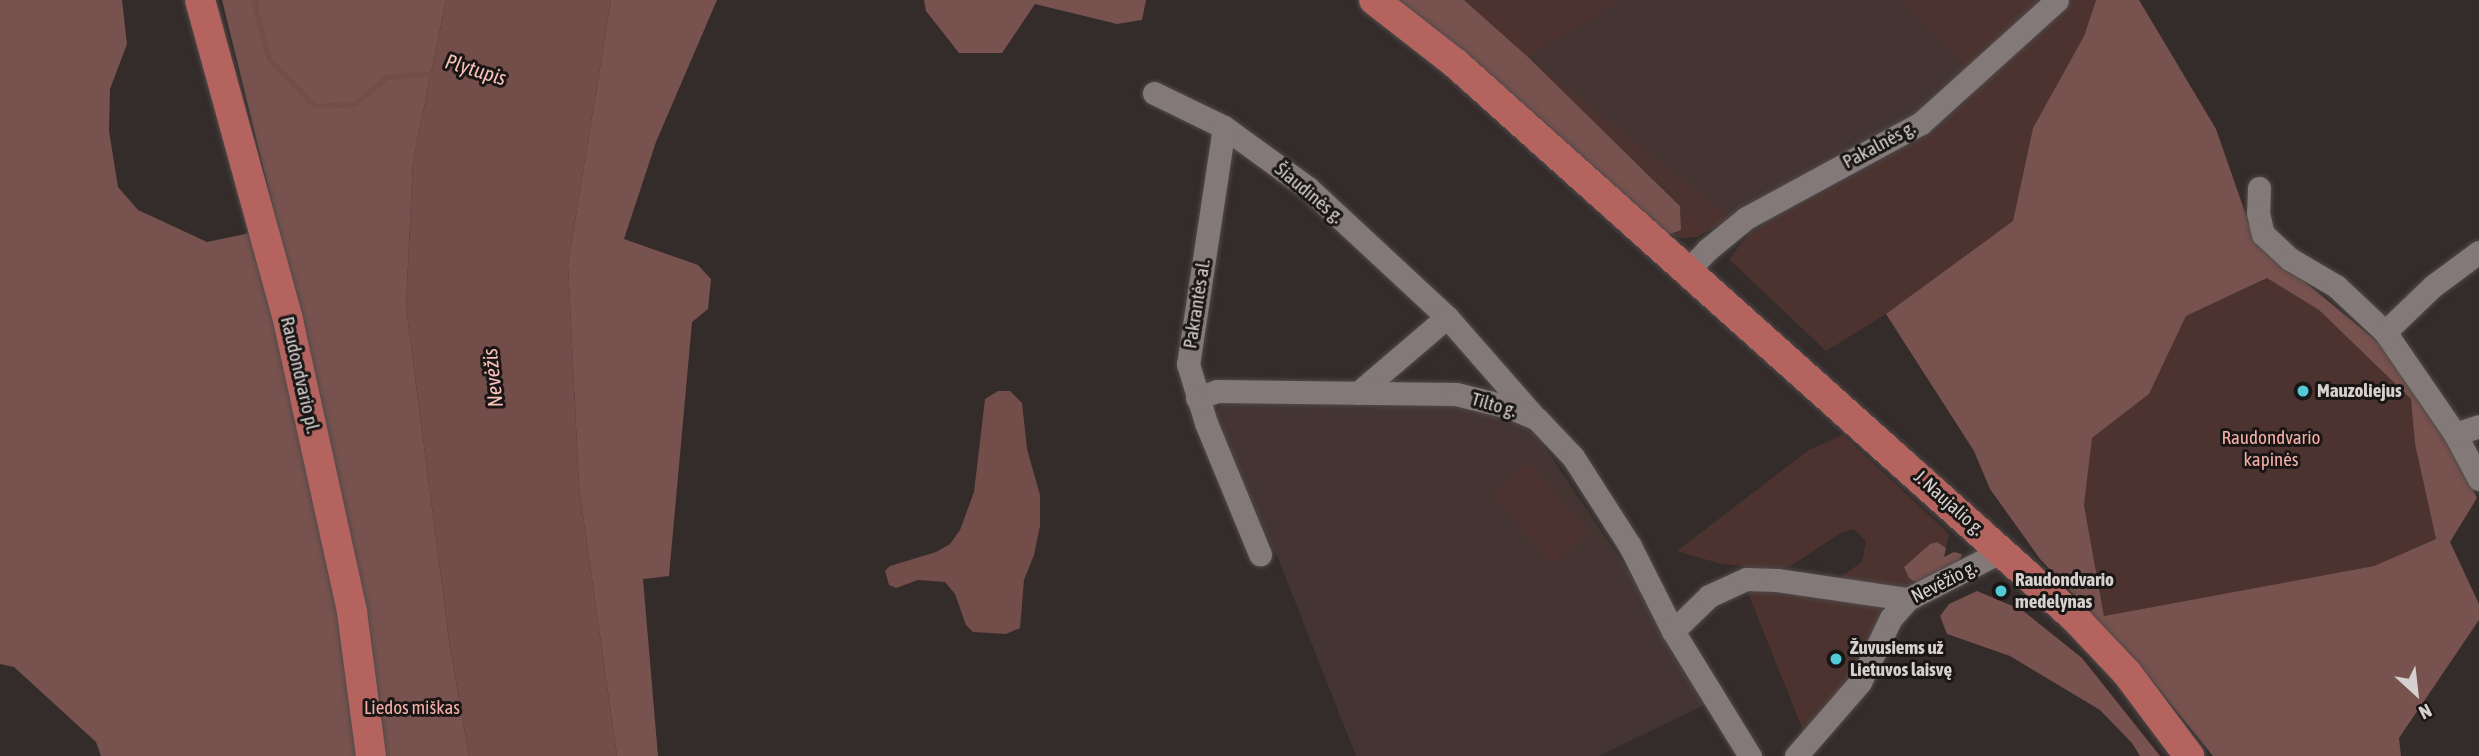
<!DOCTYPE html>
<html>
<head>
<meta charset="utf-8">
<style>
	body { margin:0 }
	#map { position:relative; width:2479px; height:756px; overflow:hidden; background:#342c2b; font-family:"Asap Condensed",sans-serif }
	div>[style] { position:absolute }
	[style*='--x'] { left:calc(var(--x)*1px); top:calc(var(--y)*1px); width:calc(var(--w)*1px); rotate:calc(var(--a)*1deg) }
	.built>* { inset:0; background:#443533 }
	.green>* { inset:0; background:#4c3330; transform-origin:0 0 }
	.forest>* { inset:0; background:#78524e }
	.water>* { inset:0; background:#724d49 }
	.stream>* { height:5px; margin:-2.5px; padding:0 2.5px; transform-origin:2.5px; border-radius:2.5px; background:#724d49 }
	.roads { filter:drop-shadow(0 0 2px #4f4a49) drop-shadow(0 0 2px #4f4a49) }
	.minor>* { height:23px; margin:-11.5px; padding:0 11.5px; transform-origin:11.5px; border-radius:11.5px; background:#827978 }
	.major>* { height:30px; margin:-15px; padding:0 15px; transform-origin:15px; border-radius:15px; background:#b4635e }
	.dots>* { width:19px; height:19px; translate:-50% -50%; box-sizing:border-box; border:4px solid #191615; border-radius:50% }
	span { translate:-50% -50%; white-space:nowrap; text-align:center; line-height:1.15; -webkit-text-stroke:6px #191615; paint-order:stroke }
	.street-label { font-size:19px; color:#d6d1d0 }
	.poi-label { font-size:19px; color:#d6d1d0; font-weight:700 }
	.left { translate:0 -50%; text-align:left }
	.park-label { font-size:19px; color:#f4b0a8 }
	.water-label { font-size:21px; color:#f7c0b9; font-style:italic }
	.north { position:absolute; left:2381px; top:658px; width:70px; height:70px; -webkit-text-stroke:5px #191615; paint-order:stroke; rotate:153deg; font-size:19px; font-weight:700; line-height:28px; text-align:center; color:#d6d1d0 }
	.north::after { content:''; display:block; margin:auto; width:24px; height:32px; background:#d6d1d0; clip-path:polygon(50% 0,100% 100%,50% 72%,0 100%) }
</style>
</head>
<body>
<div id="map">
	<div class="built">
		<div style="clip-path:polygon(1622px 0,1898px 0,1984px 83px,1936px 130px,1749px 234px,1528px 57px)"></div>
		<div style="clip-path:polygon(1458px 401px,1519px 422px,1539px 439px,1661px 619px,1706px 704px,1599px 756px,1356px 756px,1280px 563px,1212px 418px,1222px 404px)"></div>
	</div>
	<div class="green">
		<div style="clip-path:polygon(1464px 0,1622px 0,1528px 57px,1731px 218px,1697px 237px,1680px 238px,1669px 234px,1681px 230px,1680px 205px,1528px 57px)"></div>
		<div style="clip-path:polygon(1898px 0,2096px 0,2084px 36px,2033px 128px,2013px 221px,1886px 314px,1826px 351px,1729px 259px,1749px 234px,1936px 130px,1983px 83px)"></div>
		<div style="clip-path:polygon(2267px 278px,2319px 310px,2411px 399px,2415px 444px,2436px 539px,2374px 566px,2104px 616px,2084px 504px,2092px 438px,2149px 394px,2186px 316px)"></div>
		<div style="clip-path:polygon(1843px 435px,1949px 534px,1946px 548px,1937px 542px,1930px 544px,1905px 566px,1917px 583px,1899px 589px,1833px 582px,1862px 562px,1866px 541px,1854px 529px,1840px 533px,1789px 567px,1764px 569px,1718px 563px,1677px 551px,1809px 450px)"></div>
		<div style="left:1528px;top:462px;width:93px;height:50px;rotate:48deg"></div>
		<div style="clip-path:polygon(1746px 588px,1884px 602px,1861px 665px,1805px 735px)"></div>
	</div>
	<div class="forest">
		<div style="clip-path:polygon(0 0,122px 0,127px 44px,110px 89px,109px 131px,118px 187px,138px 210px,207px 242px,278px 227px,222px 0,446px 0,413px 161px,406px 307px,450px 647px,469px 756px,101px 756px,96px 742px,14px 667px,0 664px)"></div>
		<div style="clip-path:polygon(611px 0,717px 0,656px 142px,624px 239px,698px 265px,711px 279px,708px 309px,692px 322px,669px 576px,643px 579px,658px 756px,617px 756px,579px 487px,568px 264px)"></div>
		<div style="clip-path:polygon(924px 0,1146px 0,1142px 20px,1117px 24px,1035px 4px,1002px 53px,959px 53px,926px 11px)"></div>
		<div style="clip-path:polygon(1396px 0,1464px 0,1528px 57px,1680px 206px,1681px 230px,1665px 236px)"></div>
		<div style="clip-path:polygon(evenodd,2096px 0,2139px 0,2216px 129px,2255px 241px,2379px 343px,2442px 427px,2477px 498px,2450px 542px,2479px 604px,2479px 620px,2399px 738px,2401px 756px,2213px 756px,2133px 657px,2040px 559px,1990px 489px,1974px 451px,1886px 314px,2013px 221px,2033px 128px,2084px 36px,2096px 0,2267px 278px,2319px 310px,2411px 399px,2415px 444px,2436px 539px,2374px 566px,2104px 616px,2084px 505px,2092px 438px,2149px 394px,2186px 316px,2267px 278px)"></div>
		<div style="clip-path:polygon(1937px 542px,1946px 548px,1944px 557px,1954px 552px,1962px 554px,1959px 563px,1917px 583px,1909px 578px,1904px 567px,1930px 544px)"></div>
		<div style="clip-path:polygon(1977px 591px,2022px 610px,2082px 658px,2160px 756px,2140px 756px,2132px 743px,2100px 710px,2010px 656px,1947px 634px,1940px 616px,1949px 604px)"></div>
	</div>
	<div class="water">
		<div style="clip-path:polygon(446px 0,611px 0,568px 264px,579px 487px,617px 756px,469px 756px,450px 647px,406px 307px,413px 161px)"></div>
		<div style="clip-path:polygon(998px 391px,1010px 391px,1022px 403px,1027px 449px,1040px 495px,1040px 526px,1034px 555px,1024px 580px,1020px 628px,1006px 634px,973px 632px,966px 625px,955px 594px,945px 582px,918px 580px,896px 588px,889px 585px,885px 571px,890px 566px,936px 552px,950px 544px,960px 530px,974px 492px,985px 399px)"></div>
	</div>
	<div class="stream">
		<div style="--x:257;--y:0;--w:5;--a:127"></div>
		<div style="--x:254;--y:4;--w:57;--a:74.7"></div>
		<div style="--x:269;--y:59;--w:66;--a:45.6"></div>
		<div style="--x:315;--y:106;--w:40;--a:-2.9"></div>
		<div style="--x:355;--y:104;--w:41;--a:-41.1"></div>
		<div style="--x:386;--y:77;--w:50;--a:-4.6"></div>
	</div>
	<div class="roads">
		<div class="minor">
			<div style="--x:1154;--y:93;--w:78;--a:25.9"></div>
			<div style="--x:1224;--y:127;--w:104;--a:36"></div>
			<div style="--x:1308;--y:188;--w:190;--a:42.9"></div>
			<div style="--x:1447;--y:317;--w:129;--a:48.8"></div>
			<div style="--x:1224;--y:127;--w:240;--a:98.6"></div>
			<div style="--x:1188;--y:364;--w:62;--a:73"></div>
			<div style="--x:1206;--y:423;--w:142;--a:67.6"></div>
			<div style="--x:2259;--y:188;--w:25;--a:92"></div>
			<div style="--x:2258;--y:213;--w:22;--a:77"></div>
			<div style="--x:2263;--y:234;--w:37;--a:43"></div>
			<div style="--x:2290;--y:259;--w:53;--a:30.4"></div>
			<div style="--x:2336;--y:286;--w:67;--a:43.2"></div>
			<div style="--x:2385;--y:332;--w:124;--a:55.5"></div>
			<div style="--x:2455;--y:434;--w:51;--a:61.9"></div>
			<div style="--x:1688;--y:270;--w:28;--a:-46"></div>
			<div style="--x:1707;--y:250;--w:50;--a:-39.4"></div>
			<div style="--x:1746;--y:218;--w:199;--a:-28.5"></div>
			<div style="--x:1921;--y:123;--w:183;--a:-42.1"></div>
			<div style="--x:2385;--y:332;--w:66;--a:-43.8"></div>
			<div style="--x:2433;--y:286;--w:57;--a:-36.5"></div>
			<div style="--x:1358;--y:393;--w:117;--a:-40.5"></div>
			<div style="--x:1197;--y:398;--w:21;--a:-19"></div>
			<div style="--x:1217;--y:391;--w:239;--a:0.7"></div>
			<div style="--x:1456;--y:394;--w:55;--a:13.8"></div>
			<div style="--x:1509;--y:407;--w:30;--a:23"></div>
			<div style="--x:1537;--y:419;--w:52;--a:46.5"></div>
			<div style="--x:1573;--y:457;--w:106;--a:57.4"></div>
			<div style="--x:1630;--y:546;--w:95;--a:63.2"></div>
			<div style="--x:1673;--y:631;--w:147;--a:58.4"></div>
			<div style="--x:2455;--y:434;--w:25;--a:-18"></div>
			<div style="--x:1673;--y:631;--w:50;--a:-44.2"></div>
			<div style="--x:1709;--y:596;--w:41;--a:-24.7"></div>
			<div style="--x:1746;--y:579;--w:31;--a:2"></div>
			<div style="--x:1777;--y:580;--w:132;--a:8.3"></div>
			<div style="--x:1796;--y:756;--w:98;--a:-49.1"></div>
			<div style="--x:1860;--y:682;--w:71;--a:-64.2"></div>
			<div style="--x:1891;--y:618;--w:25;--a:-48"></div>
			<div style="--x:1908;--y:599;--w:106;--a:-27.1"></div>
		</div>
		<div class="major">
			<div style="--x:200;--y:0;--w:332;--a:74.6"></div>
			<div style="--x:288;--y:320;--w:299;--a:77.6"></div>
			<div style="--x:352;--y:612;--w:145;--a:82.5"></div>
			<div style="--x:1374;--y:0;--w:103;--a:37.9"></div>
			<div style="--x:1455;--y:63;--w:832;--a:41.83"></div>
			<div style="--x:2075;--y:618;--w:76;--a:46.6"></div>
			<div style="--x:2127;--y:673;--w:104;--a:53.2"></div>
		</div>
	</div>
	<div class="dots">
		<div style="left:2303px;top:391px;background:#52cbd7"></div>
		<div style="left:2001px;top:591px;background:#52cbd7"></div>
		<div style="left:1836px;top:659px;background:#52cbd7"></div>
	</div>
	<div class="street-label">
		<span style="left:1879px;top:145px;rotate:-28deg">Pakalnės g.</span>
		<span style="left:1309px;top:193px;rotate:40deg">Šiaudinės g.</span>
		<span style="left:1197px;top:304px;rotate:-81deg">Pakrantės al.</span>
		<span style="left:300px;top:375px;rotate:77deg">Raudondvario pl.</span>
		<span style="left:1494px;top:405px;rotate:16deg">Tilto g.</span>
		<span style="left:1949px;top:503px;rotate:42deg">J. Naujalio g.</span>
		<span style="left:1944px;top:582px;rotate:-27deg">Nevėžio g.</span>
	</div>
	<div class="poi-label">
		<span class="left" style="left:2317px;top:391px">Mauzoliejus</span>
		<span class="left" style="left:2015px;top:591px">Raudondvario<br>medelynas</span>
		<span class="left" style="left:1850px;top:659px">Žuvusiems už<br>Lietuvos laisvę</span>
	</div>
	<div class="park-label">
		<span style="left:2271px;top:449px">Raudondvario<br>kapinės</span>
		<span style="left:412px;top:708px">Liedos miškas</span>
	</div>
	<div class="water-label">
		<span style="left:476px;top:69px;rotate:17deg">Plytupis</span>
		<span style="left:492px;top:378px;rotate:-96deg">Nevėžis</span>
	</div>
	<div class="north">N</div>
</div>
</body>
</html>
